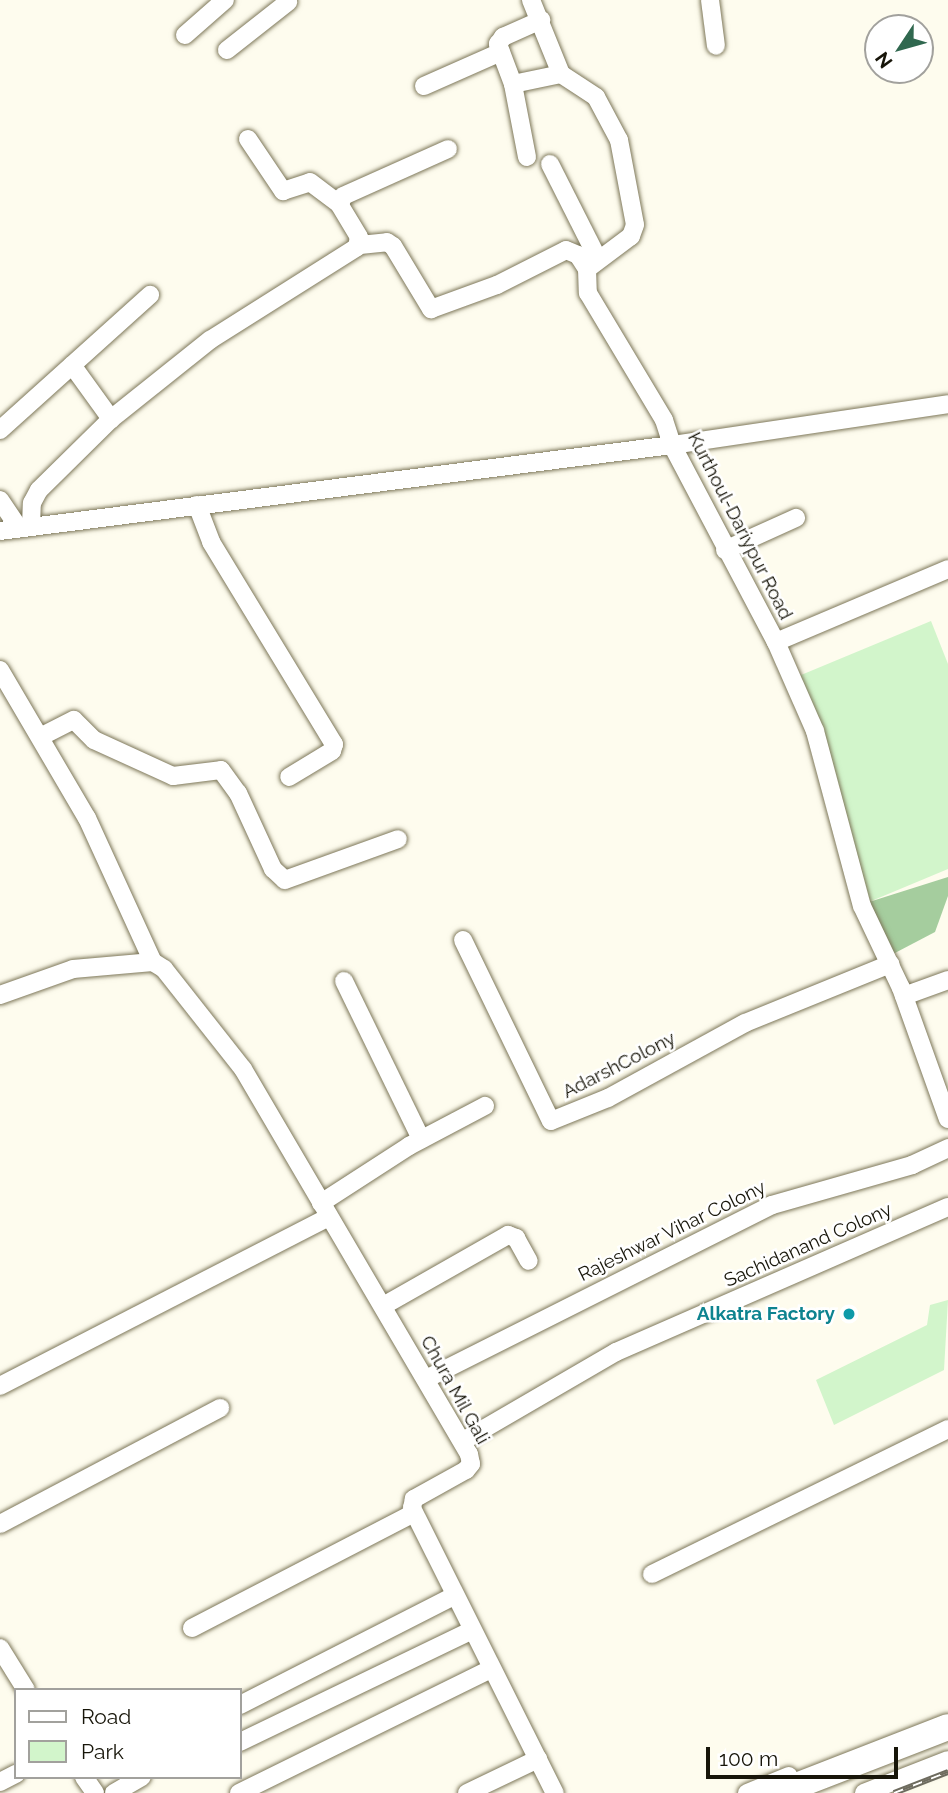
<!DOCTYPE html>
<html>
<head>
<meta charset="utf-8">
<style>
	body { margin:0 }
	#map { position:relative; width:948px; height:1793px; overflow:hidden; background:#fefcee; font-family:Raleway,sans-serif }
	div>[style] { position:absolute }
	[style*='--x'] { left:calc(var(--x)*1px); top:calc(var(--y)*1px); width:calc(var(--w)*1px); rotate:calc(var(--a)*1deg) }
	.green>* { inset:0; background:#d2f5cb }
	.forest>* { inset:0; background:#a5cd9e }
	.roads { filter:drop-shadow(0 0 2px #7d7759) drop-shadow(0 0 2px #7d7759) }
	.minor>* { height:18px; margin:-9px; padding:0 9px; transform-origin:9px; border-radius:9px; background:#fff }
	.highway>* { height:26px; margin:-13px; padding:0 13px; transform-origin:13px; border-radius:13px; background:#fff }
	.rail>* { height:6px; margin-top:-3px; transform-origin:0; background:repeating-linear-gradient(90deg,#fff 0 10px,#6d6b5f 0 20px); box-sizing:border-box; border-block:2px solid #6d6b5f }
	.dots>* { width:19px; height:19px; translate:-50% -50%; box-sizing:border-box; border:4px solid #fff; border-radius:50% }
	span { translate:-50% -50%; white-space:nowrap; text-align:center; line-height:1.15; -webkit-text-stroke:5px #fff; paint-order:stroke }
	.street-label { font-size:19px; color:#171509 }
	.culture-label { font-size:19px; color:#0d838f; font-weight:700 }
	.right { translate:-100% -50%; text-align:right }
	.legend { position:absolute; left:14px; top:1688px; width:228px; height:91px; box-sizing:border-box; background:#fff; border:2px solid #a2a19d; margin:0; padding:9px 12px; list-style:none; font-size:21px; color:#171509 }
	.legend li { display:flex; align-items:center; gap:14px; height:35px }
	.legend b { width:35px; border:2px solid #a2a19d }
	.north { position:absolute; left:864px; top:14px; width:70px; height:70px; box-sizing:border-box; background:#fff; border:2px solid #a2a19d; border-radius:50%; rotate:234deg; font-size:19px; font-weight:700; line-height:28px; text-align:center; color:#171509 }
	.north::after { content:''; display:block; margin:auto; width:24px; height:32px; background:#30684f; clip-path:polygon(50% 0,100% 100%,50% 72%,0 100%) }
	.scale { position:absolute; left:706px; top:1747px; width:192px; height:32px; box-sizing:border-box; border:4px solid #171509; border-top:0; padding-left:9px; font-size:21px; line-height:24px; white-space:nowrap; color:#171509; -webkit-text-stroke:5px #fff; paint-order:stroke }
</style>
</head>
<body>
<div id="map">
	<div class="green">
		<div style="clip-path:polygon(931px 621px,948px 664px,948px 869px,869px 902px,789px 680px)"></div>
		<div style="clip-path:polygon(948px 1300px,944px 1370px,834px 1425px,816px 1380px,927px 1325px,930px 1305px)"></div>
	</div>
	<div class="forest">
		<div style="clip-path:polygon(948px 877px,948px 896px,935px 932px,893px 954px,869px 902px)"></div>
	</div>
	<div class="roads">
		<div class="minor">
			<div style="--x:531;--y:0;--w:80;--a:67.9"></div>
			<div style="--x:561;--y:74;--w:42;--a:33.3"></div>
			<div style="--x:596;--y:97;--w:49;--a:61.9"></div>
			<div style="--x:619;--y:140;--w:86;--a:79.3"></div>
			<div style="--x:635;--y:225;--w:12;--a:110"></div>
			<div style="--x:631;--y:236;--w:55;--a:143.1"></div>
			<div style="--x:587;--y:269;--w:24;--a:88"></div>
			<div style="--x:588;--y:293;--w:148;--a:59.1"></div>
			<div style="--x:664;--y:420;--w:26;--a:72"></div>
			<div style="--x:672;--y:445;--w:223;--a:62.2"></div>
			<div style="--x:776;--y:642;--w:97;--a:66.3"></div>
			<div style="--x:815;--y:731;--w:181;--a:75"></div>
			<div style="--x:862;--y:906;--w:91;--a:64.6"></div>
			<div style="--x:901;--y:988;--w:139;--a:70.3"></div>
			<div style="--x:710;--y:0;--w:46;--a:82.6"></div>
			<div style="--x:185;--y:35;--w:53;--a:-41.2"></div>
			<div style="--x:227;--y:50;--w:78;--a:-38.2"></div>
			<div style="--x:513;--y:84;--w:49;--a:-11.8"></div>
			<div style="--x:424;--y:86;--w:84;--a:-23.8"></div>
			<div style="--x:248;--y:139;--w:63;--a:56.1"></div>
			<div style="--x:283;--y:191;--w:28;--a:-18"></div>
			<div style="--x:310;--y:182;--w:38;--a:37"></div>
			<div style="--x:527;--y:157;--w:74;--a:-100.9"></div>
			<div style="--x:513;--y:84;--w:43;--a:-110.6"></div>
			<div style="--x:498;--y:44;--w:9;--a:-54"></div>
			<div style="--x:503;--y:37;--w:42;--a:-24.1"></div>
			<div style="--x:550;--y:164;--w:106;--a:63.2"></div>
			<div style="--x:360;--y:245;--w:27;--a:-6"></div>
			<div style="--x:387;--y:242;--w:7;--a:34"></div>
			<div style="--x:393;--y:246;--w:74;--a:58.9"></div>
			<div style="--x:431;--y:309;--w:70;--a:-20"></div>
			<div style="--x:497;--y:285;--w:77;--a:-26.9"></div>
			<div style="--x:566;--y:250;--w:13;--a:23"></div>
			<div style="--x:578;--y:255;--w:17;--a:57"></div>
			<div style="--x:72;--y:365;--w:67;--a:54.2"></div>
			<div style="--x:0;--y:430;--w:202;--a:-42"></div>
			<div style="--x:0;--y:500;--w:34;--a:56"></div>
			<div style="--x:197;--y:505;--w:40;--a:69"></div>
			<div style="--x:211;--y:542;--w:237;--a:58.7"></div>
			<div style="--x:334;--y:744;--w:7;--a:106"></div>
			<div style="--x:332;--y:751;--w:50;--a:148.8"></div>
			<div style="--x:31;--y:527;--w:24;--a:-88"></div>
			<div style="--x:32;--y:503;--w:15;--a:-62"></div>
			<div style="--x:39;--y:490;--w:101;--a:-44.6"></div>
			<div style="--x:111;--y:419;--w:127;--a:-38.6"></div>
			<div style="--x:210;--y:340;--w:174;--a:-32.3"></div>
			<div style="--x:357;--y:247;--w:10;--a:-79"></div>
			<div style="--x:359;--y:237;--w:37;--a:-121"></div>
			<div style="--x:340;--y:205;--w:9;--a:-72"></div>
			<div style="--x:343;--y:196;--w:115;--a:-24.1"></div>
			<div style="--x:0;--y:531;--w:677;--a:-7.29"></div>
			<div style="--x:672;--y:445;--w:279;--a:-8.4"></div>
			<div style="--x:725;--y:550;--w:78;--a:-24.3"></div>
			<div style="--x:776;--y:642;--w:187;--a:-23"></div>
			<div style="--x:0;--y:670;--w:172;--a:59.6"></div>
			<div style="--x:87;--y:818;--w:158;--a:65.4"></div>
			<div style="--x:40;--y:737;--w:38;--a:-27"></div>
			<div style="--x:74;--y:720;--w:28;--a:45"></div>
			<div style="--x:94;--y:740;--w:87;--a:24.5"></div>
			<div style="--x:173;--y:776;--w:48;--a:-7.1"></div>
			<div style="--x:221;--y:770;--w:29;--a:54"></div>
			<div style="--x:238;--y:793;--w:84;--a:65.3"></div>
			<div style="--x:273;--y:869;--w:16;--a:43"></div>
			<div style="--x:285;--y:880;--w:120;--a:-19.9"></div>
			<div style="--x:463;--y:940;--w:201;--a:64.1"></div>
			<div style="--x:551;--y:1121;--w:61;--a:-22"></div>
			<div style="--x:608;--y:1098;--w:156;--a:-28.7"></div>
			<div style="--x:745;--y:1023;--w:157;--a:-22.1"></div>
			<div style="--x:344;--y:981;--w:176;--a:64"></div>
			<div style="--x:0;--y:995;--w:77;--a:-19.6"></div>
			<div style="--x:73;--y:969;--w:80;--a:-5"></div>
			<div style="--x:153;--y:962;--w:13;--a:32"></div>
			<div style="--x:164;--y:969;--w:127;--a:51.7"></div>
			<div style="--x:243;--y:1069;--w:446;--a:59.6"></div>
			<div style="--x:469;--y:1454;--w:10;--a:79"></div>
			<div style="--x:471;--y:1464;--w:8;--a:130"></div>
			<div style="--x:466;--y:1470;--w:60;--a:150.9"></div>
			<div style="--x:414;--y:1499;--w:9;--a:103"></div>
			<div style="--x:412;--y:1508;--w:319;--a:63.4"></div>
			<div style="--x:904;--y:996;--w:47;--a:-20"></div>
			<div style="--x:321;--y:1203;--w:105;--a:-32.9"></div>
			<div style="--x:409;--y:1146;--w:86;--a:-27.8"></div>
			<div style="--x:383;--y:1306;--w:144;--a:-29.6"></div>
			<div style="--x:508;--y:1235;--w:9;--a:21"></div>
			<div style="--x:516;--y:1238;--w:26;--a:61"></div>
			<div style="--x:426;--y:1379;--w:387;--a:-26.7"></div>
			<div style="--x:772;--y:1205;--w:146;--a:-15.9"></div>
			<div style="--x:912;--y:1165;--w:40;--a:-25"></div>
			<div style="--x:0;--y:1386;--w:370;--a:-27.2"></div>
			<div style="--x:463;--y:1441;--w:177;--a:-30.2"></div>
			<div style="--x:616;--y:1352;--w:362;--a:-23.6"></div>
			<div style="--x:0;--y:1524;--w:249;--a:-27.8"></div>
			<div style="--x:652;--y:1574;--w:330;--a:-26.1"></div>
			<div style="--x:192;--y:1628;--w:250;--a:-27.4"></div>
			<div style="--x:0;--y:1648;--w:49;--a:58.2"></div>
			<div style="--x:240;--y:1705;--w:240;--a:-27"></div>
			<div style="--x:240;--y:1742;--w:256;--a:-25.7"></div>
			<div style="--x:84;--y:1777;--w:19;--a:55"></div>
			<div style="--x:0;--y:1782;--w:18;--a:-27"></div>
			<div style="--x:114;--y:1793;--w:32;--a:-30"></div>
			<div style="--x:239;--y:1793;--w:281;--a:-26.2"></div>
			<div style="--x:467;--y:1793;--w:79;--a:-25.6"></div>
			<div style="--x:747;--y:1793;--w:45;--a:-22"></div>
			<div style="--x:864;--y:1793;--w:90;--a:-21.4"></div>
		</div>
		<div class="highway">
			<div style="--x:778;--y:1793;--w:182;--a:-21.2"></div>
		</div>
	</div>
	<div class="rail">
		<div style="--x:894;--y:1793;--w:58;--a:-21.3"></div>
	</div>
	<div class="dots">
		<div style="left:849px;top:1314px;background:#0f9aa8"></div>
	</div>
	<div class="street-label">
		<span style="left:740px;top:526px;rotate:63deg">Kurthoul-Dariypur Road</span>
		<span style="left:619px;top:1065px;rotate:-27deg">AdarshColony</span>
		<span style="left:672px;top:1231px;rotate:-26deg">Rajeshwar Vihar Colony</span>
		<span style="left:808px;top:1245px;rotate:-24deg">Sachidanand Colony</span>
		<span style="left:455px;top:1390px;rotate:61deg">Chura Mil Gali</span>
	</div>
	<div class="culture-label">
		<span class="right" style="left:835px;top:1314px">Alkatra Factory</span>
	</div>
	<ul class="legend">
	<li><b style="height:9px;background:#fff"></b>Road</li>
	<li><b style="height:19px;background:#d2f5cb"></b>Park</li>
	</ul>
	<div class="north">N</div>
	<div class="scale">100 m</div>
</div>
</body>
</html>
